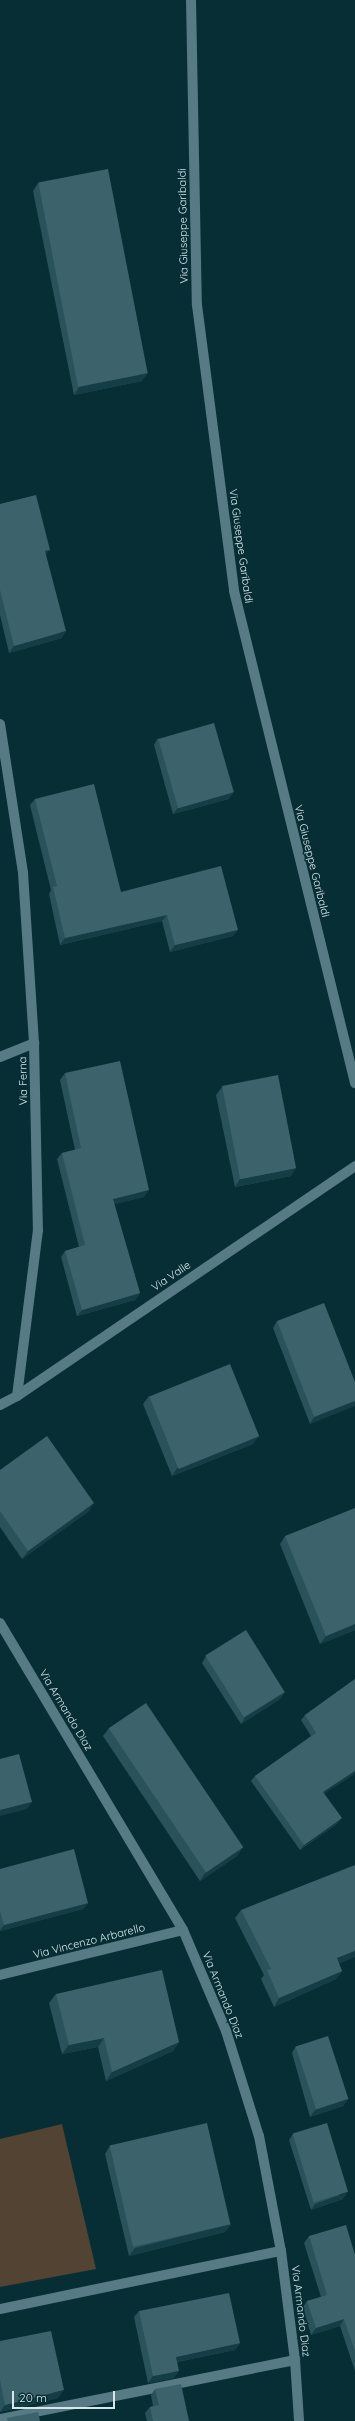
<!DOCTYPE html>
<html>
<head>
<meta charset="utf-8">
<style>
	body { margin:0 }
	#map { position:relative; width:355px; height:2421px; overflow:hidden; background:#082e35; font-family:Quicksand,sans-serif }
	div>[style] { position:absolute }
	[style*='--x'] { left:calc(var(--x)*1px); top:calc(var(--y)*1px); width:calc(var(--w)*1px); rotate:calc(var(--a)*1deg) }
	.green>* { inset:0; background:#534333 }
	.minor>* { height:10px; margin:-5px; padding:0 5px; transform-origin:5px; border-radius:5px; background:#577b84 }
	.wall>* { inset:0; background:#2a525b }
	.shaded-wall>* { inset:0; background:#153d45 }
	.building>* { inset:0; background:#3c626b; transform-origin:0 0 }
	span { translate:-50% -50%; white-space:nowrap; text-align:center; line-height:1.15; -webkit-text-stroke:3px #082e35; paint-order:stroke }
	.street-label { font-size:11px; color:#d4e7ec }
	.scale { position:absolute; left:12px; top:2391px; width:103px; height:18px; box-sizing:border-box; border:2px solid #d4e7ec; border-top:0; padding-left:5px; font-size:12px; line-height:14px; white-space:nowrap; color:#d4e7ec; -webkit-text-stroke:3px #082e35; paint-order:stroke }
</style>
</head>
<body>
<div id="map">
	<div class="green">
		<div style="clip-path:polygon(62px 2124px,96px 2269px,0 2287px,0 2139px)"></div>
	</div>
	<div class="minor">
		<div style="--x:191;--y:0;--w:305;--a:88.9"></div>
		<div style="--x:197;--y:305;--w:288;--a:82.6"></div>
		<div style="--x:234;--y:591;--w:507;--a:76.18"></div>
		<div style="--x:0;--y:724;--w:151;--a:81.2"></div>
		<div style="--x:23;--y:873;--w:170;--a:86.3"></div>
		<div style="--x:34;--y:1043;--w:187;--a:88.8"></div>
		<div style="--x:38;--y:1230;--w:167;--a:97.2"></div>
		<div style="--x:0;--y:1057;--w:37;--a:-22"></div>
		<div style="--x:0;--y:1405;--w:19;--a:-28"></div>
		<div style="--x:17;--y:1396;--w:409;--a:-34.2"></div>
		<div style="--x:0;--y:1623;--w:357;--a:59.2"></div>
		<div style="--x:183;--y:1930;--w:110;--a:66.9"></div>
		<div style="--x:226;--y:2031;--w:110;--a:72.6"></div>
		<div style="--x:259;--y:2136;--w:117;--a:79.2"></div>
		<div style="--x:281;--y:2251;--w:110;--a:82.7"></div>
		<div style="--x:295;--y:2360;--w:61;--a:86.2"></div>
		<div style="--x:0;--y:1975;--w:188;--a:-13.8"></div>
		<div style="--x:0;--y:2309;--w:287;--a:-11.7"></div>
		<div style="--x:0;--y:2419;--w:301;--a:-11.3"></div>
	</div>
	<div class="wall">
		<div style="clip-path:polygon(38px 183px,142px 381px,74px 395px,33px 191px)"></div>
		<div style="clip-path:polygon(0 504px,62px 638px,9px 653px,0 615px)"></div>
		<div style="clip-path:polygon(158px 738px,229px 799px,173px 814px,154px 745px)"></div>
		<div style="clip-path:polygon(35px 799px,121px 892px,233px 936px,170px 952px,162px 921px,60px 945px,49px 894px,51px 890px,30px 805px)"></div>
		<div style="clip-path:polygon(65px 1073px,144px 1197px,114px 1204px,140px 1293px,135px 1300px,77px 1316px,61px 1257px,65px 1251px,79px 1247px,57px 1159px,62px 1153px,75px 1150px,60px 1080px)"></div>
		<div style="clip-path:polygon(222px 1087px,291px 1176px,235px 1187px,216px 1095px)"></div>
		<div style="clip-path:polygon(277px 1321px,355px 1382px,310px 1424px,273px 1328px)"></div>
		<div style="clip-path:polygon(149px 1396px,253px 1444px,172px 1476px,143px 1404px)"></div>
		<div style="clip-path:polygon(0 1470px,89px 1511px,22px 1559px,0 1527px)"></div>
		<div style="clip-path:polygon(285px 1536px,355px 1630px,320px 1644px,280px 1544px)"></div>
		<div style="clip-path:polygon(206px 1656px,285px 1692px,280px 1699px,241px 1724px,202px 1663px)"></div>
		<div style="clip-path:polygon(355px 1679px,324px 1794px,338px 1823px,300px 1850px,251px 1781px,255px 1776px,311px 1736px,301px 1720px,305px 1715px)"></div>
		<div style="clip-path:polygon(109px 1728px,242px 1848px,237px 1856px,200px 1881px,103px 1736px)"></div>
		<div style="clip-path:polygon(0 1869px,88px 1903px,83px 1909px,0 1931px)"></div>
		<div style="clip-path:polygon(241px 1910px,339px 1964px,342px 1971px,336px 1979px,274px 2007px,261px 1979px,264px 1975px,235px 1918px)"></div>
		<div style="clip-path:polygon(56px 1994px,179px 2042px,173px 2051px,106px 2081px,98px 2047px,62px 2054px,49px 2003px)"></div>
		<div style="clip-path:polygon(296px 2046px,348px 2099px,343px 2106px,310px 2117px,292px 2053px)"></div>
		<div style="clip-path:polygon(293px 2134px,343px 2199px,311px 2210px,289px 2140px)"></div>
		<div style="clip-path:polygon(110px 2146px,231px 2224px,225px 2232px,129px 2256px,105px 2154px)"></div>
		<div style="clip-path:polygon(309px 2236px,355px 2255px,355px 2371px,340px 2326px,311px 2335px,303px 2307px,307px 2301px,321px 2297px,304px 2243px)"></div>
		<div style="clip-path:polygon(139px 2311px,240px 2343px,235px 2350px,177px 2362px,174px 2378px,148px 2383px,134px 2317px)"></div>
		<div style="clip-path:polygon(0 2341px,58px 2398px,0 2412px)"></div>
		<div style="clip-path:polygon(155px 2389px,189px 2421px,147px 2421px,145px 2413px,150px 2407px,153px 2406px,151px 2395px)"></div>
	</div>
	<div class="shaded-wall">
		<div style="clip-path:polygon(148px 373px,142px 381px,74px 395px,79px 387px)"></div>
		<div style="clip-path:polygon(50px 550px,45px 556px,45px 551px)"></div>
		<div style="clip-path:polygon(66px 631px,62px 638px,9px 653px,14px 646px)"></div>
		<div style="clip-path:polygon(234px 792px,229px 799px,173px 814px,178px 808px)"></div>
		<div style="clip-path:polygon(167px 915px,162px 921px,60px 945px,65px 938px)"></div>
		<div style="clip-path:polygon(238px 930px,233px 936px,170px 952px,175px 945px)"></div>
		<div style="clip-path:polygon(296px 1168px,291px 1176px,235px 1187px,240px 1179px)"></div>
		<div style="clip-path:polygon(149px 1190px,144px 1197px,108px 1206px,113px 1199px)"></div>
		<div style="clip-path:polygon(140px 1293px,135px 1300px,77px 1316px,82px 1310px)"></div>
		<div style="clip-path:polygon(355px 1401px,355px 1406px,310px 1424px,314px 1417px)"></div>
		<div style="clip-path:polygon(259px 1436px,253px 1444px,172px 1476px,177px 1468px)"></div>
		<div style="clip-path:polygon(94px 1503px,89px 1511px,22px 1559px,28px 1551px)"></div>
		<div style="clip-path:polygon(355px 1624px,355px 1630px,320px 1644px,326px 1636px)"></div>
		<div style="clip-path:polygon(285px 1692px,280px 1699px,241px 1724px,245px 1717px)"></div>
		<div style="clip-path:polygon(355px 1771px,355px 1774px,319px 1797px,323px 1792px)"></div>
		<div style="clip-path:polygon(32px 1802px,27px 1809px,0 1816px,0 1810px)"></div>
		<div style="clip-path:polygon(342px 1818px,338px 1823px,300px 1850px,304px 1845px)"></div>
		<div style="clip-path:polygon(242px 1848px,237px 1856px,200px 1881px,205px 1873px)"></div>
		<div style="clip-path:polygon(88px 1903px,83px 1909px,0 1931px,0 1930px,4px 1925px)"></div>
		<div style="clip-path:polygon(355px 1951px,355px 1957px,331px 1967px,337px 1958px)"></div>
		<div style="clip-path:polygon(342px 1971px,336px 1979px,274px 2007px,279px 1998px)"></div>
		<div style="clip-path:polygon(104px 2038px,98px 2047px,62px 2054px,69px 2045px)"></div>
		<div style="clip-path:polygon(179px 2042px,173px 2051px,106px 2081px,112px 2072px)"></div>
		<div style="clip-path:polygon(348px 2099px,343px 2106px,310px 2117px,315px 2110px)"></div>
		<div style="clip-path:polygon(348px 2192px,343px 2199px,311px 2210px,315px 2204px)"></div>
		<div style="clip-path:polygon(231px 2224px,225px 2232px,129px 2256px,135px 2248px)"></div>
		<div style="clip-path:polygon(344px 2319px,340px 2326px,311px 2335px,316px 2328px)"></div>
		<div style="clip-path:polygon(240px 2343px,235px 2350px,171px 2363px,176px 2357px)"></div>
		<div style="clip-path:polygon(179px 2371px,174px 2378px,148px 2383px,153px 2376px)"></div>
		<div style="clip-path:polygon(64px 2390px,58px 2398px,0 2412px,5px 2405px)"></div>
	</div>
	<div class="building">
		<div style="left:108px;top:169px;width:208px;height:71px;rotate:79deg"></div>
		<div style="clip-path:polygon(36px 495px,50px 550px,45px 551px,66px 631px,14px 646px,0 590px,0 504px)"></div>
		<div style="left:214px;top:723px;width:72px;height:58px;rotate:74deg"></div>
		<div style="clip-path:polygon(94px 784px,121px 892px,221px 866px,238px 930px,175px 945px,167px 915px,65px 938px,53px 887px,57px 886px,35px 799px)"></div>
		<div style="clip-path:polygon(120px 1061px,149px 1190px,113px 1199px,140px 1293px,82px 1310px,65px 1251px,85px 1245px,62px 1153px,81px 1148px,65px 1073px)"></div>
		<div style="left:278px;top:1075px;width:95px;height:57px;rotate:79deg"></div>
		<div style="clip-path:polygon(324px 1303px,355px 1382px,355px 1401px,314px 1417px,277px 1321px)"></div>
		<div style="left:230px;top:1364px;width:78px;height:87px;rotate:68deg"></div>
		<div style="clip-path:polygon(47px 1436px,94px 1503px,28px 1551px,0 1511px,0 1470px)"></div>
		<div style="clip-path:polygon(355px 1508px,355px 1624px,326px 1636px,285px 1536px)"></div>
		<div style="left:246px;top:1630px;width:73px;height:48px;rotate:58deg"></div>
		<div style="clip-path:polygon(355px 1679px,355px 1771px,323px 1792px,342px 1818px,304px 1845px,255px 1776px,316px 1733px,305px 1715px)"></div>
		<div style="left:146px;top:1703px;width:174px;height:45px;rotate:56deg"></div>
		<div style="clip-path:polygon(19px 1754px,32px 1802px,0 1810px,0 1759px)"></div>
		<div style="clip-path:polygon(74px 1849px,88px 1903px,4px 1925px,0 1911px,0 1869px)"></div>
		<div style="clip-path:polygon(355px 1865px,355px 1951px,337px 1958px,342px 1971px,279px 1998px,267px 1970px,271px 1969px,241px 1910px)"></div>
		<div style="clip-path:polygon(162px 1970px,179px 2042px,112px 2072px,104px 2038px,69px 2045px,56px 1994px)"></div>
		<div style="left:328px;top:2036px;width:66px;height:34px;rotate:72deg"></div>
		<div style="left:207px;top:2123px;width:104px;height:100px;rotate:77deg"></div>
		<div style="left:327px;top:2123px;width:72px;height:36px;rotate:73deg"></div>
		<div style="clip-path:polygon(346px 2225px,355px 2255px,355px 2351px,344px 2319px,316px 2328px,307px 2301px,327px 2295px,309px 2236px)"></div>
		<div style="clip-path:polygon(229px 2293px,240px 2343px,176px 2357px,179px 2371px,153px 2376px,139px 2311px)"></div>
		<div style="clip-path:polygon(51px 2331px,64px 2390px,5px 2405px,0 2380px,0 2341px)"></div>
		<div style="clip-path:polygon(181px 2384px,189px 2421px,153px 2421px,150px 2407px,159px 2405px,155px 2389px)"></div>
		<div style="clip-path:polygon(38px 2412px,40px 2421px,8px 2421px,7px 2418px)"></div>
	</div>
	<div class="street-label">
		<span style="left:183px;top:226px;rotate:-91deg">Via Giuseppe Garibaldi</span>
		<span style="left:241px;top:546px;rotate:82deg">Via Giuseppe Garibaldi</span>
		<span style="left:312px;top:861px;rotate:76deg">Via Giuseppe Garibaldi</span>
		<span style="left:23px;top:1081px;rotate:-91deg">Via Ferna</span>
		<span style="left:171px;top:1276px;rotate:-34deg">Via Valle</span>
		<span style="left:66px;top:1710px;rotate:59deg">Via Armando Diaz</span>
		<span style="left:89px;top:1941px;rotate:-14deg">Via Vincenzo Arbarello</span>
		<span style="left:223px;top:1995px;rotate:68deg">Via Armando Diaz</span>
		<span style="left:301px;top:2311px;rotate:83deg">Via Armando Diaz</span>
	</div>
	<div class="scale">20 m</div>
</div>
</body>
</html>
